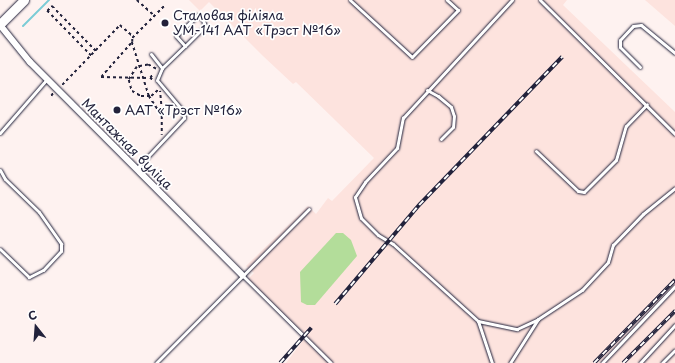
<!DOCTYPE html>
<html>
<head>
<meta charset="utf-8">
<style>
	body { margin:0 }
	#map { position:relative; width:675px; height:363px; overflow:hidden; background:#fef2f0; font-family:"Playpen Sans",sans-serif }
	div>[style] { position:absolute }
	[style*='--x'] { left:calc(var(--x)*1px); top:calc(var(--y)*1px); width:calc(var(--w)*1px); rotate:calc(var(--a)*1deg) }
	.built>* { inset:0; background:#fde3de }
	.green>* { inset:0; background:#b3dd9a }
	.stream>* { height:2px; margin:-1px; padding:0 1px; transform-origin:1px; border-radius:1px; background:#7bccd6 }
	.path>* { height:1.5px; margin-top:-0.75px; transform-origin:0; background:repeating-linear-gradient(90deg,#22223b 0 3px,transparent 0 6px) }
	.roads { filter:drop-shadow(0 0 1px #22223b) drop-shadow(0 0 1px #22223b) }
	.lane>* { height:3px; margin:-1.5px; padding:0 1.5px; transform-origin:1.5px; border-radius:1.5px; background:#fff }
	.street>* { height:6px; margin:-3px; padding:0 3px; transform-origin:3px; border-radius:3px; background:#fff }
	.secondary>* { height:9px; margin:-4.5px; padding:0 4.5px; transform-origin:4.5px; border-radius:4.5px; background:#fff }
	.rail>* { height:3.5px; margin-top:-1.75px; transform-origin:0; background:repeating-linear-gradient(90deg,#fff 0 6px,#22223b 0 12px); box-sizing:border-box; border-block:1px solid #22223b }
	.dots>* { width:11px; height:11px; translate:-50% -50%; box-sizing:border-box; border:2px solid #fff; border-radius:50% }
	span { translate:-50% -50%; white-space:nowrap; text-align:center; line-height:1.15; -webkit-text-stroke:3.5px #fff; paint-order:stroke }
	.poi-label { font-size:13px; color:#22223b }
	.left { translate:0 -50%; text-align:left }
	.street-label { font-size:13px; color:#22223b }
	.north { position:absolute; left:16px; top:307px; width:40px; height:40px; -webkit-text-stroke:3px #fff; paint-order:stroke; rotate:343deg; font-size:11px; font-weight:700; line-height:16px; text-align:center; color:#22223b }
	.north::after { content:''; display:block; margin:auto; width:14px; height:18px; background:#22223b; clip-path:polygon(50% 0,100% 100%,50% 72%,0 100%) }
</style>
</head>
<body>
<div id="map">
	<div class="built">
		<div style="clip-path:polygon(189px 0,567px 0,563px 5px,675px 112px,675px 363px,286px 363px,304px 339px,247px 280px,254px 273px,246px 266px,308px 206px,316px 214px,328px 198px,332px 201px,374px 158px,296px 82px,293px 84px,263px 56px,209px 2px,200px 11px)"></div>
		<div style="clip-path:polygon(645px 0,675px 0,675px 26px)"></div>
	</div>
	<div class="green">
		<div style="clip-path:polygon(336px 233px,343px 233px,351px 240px,357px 256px,315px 305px,307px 305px,301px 302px,300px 272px)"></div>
	</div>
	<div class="stream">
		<div style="--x:23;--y:26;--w:37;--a:-45"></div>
	</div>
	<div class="path">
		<div style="--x:137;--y:0;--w:24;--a:42"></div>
		<div style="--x:132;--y:42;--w:4;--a:-90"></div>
		<div style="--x:132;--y:38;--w:47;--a:-45"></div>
		<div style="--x:91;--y:56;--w:63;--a:-134.4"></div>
		<div style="--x:47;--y:11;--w:7;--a:-45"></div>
		<div style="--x:52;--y:6;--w:63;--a:45.6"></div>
		<div style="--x:156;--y:69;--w:9;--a:-153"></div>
		<div style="--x:148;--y:65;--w:11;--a:170"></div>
		<div style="--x:137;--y:67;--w:15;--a:122"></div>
		<div style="--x:129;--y:80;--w:11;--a:75"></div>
		<div style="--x:132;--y:91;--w:10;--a:29"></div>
		<div style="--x:141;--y:96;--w:10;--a:0"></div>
		<div style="--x:151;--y:96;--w:9;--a:-41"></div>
		<div style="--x:101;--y:77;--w:47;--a:-48.5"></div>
		<div style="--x:132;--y:42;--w:57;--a:72.5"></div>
		<div style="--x:149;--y:96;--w:24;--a:57"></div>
		<div style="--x:162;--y:116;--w:25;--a:-95"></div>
		<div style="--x:101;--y:77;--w:48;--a:1.2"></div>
		<div style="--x:152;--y:80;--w:3;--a:-135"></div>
		<div style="--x:150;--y:78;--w:5;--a:-53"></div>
		<div style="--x:62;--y:85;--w:83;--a:-46"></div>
		<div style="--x:120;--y:25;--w:18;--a:41"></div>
		<div style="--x:51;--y:96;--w:4;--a:-56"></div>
		<div style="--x:162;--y:116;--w:19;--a:90"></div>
	</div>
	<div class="roads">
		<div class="lane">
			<div style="--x:350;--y:0;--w:84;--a:42.6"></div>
			<div style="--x:412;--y:57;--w:66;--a:-45.6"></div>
			<div style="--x:458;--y:10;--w:15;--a:-138"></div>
			<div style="--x:540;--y:0;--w:190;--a:44.8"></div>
			<div style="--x:198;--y:15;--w:7;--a:45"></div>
			<div style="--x:203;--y:20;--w:6;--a:72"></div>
			<div style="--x:205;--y:26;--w:28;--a:135"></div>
			<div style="--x:185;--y:46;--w:13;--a:-132"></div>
			<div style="--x:176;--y:36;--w:30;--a:-44"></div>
			<div style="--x:151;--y:54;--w:18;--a:52"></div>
			<div style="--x:640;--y:67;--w:28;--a:-135"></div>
			<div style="--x:620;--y:47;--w:7;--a:-90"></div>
			<div style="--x:620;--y:40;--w:19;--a:-47"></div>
			<div style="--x:633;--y:26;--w:8;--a:-7"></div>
			<div style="--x:641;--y:25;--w:44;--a:39.5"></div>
			<div style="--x:427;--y:90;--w:13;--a:29"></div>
			<div style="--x:438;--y:96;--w:17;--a:40"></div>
			<div style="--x:451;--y:107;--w:9;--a:72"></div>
			<div style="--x:454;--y:116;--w:11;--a:95"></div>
			<div style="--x:453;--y:127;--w:17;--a:135"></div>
			<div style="--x:0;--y:133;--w:72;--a:-49"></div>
			<div style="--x:536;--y:151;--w:58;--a:43.6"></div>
			<div style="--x:578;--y:191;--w:6;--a:9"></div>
			<div style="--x:584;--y:192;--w:45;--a:-45"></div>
			<div style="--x:616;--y:160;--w:35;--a:-74"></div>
			<div style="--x:626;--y:126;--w:30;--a:-46"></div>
			<div style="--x:137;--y:168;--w:69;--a:-46.8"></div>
			<div style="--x:184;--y:118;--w:7;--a:-98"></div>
			<div style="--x:183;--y:111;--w:40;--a:-130"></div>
			<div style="--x:157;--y:80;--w:13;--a:-67"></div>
			<div style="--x:162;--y:68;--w:32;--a:-44"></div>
			<div style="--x:0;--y:170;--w:10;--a:61"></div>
			<div style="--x:5;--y:179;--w:47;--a:44.1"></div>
			<div style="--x:39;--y:212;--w:39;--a:55"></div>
			<div style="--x:61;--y:244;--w:7;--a:90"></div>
			<div style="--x:61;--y:251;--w:26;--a:133"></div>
			<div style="--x:43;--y:270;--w:16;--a:153"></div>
			<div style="--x:29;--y:277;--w:40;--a:-136"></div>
			<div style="--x:242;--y:275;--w:125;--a:44.7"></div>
			<div style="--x:478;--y:321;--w:40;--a:12"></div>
			<div style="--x:517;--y:329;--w:23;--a:-25"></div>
			<div style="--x:156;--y:363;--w:217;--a:-45.2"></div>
			<div style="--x:492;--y:363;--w:44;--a:-108.4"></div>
			<div style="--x:478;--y:321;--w:115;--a:-137.8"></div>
			<div style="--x:393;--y:244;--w:17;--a:-149"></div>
			<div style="--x:378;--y:235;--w:24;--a:-135"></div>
			<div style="--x:361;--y:218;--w:22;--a:-106"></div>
			<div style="--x:355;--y:197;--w:18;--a:-56"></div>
			<div style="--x:365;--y:182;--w:47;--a:-46.7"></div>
			<div style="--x:397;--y:148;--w:31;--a:-79"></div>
			<div style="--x:403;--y:118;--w:161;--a:-47.3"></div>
			<div style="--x:510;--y:363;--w:52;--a:-57.5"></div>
			<div style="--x:538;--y:319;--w:53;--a:-33.4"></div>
			<div style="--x:582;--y:290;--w:38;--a:-47"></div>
			<div style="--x:608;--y:262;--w:18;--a:-74"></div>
			<div style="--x:613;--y:245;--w:43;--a:-45.9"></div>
			<div style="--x:643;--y:214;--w:41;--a:-39.1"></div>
			<div style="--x:602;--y:363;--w:106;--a:-46.5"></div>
			<div style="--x:640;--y:363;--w:52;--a:-47.4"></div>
			<div style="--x:662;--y:363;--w:18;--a:-45"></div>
		</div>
		<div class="street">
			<div style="--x:0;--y:25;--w:48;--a:51"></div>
			<div style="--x:30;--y:62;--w:301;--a:45.1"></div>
		</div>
		<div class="secondary">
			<div style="--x:0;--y:24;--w:34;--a:-45"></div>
		</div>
	</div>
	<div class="rail">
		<div style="--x:335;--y:304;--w:130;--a:-49.7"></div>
		<div style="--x:419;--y:205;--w:206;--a:-46"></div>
		<div style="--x:280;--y:363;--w:47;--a:-48.5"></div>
		<div style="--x:594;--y:363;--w:116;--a:-45.7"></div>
		<div style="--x:623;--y:363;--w:74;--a:-45"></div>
	</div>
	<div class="dots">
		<div style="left:165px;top:23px;background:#22223b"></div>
		<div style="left:117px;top:110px;background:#22223b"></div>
	</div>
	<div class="poi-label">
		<span class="left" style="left:173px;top:23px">Сталовая філіяла<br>УМ-141 ААТ «Трэст №16»</span>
		<span class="left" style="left:125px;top:110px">ААТ «Трэст №16»</span>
	</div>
	<div class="street-label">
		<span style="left:127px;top:144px;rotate:45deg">Мантажная вуліца</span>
	</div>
	<div class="north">С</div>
</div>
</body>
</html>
